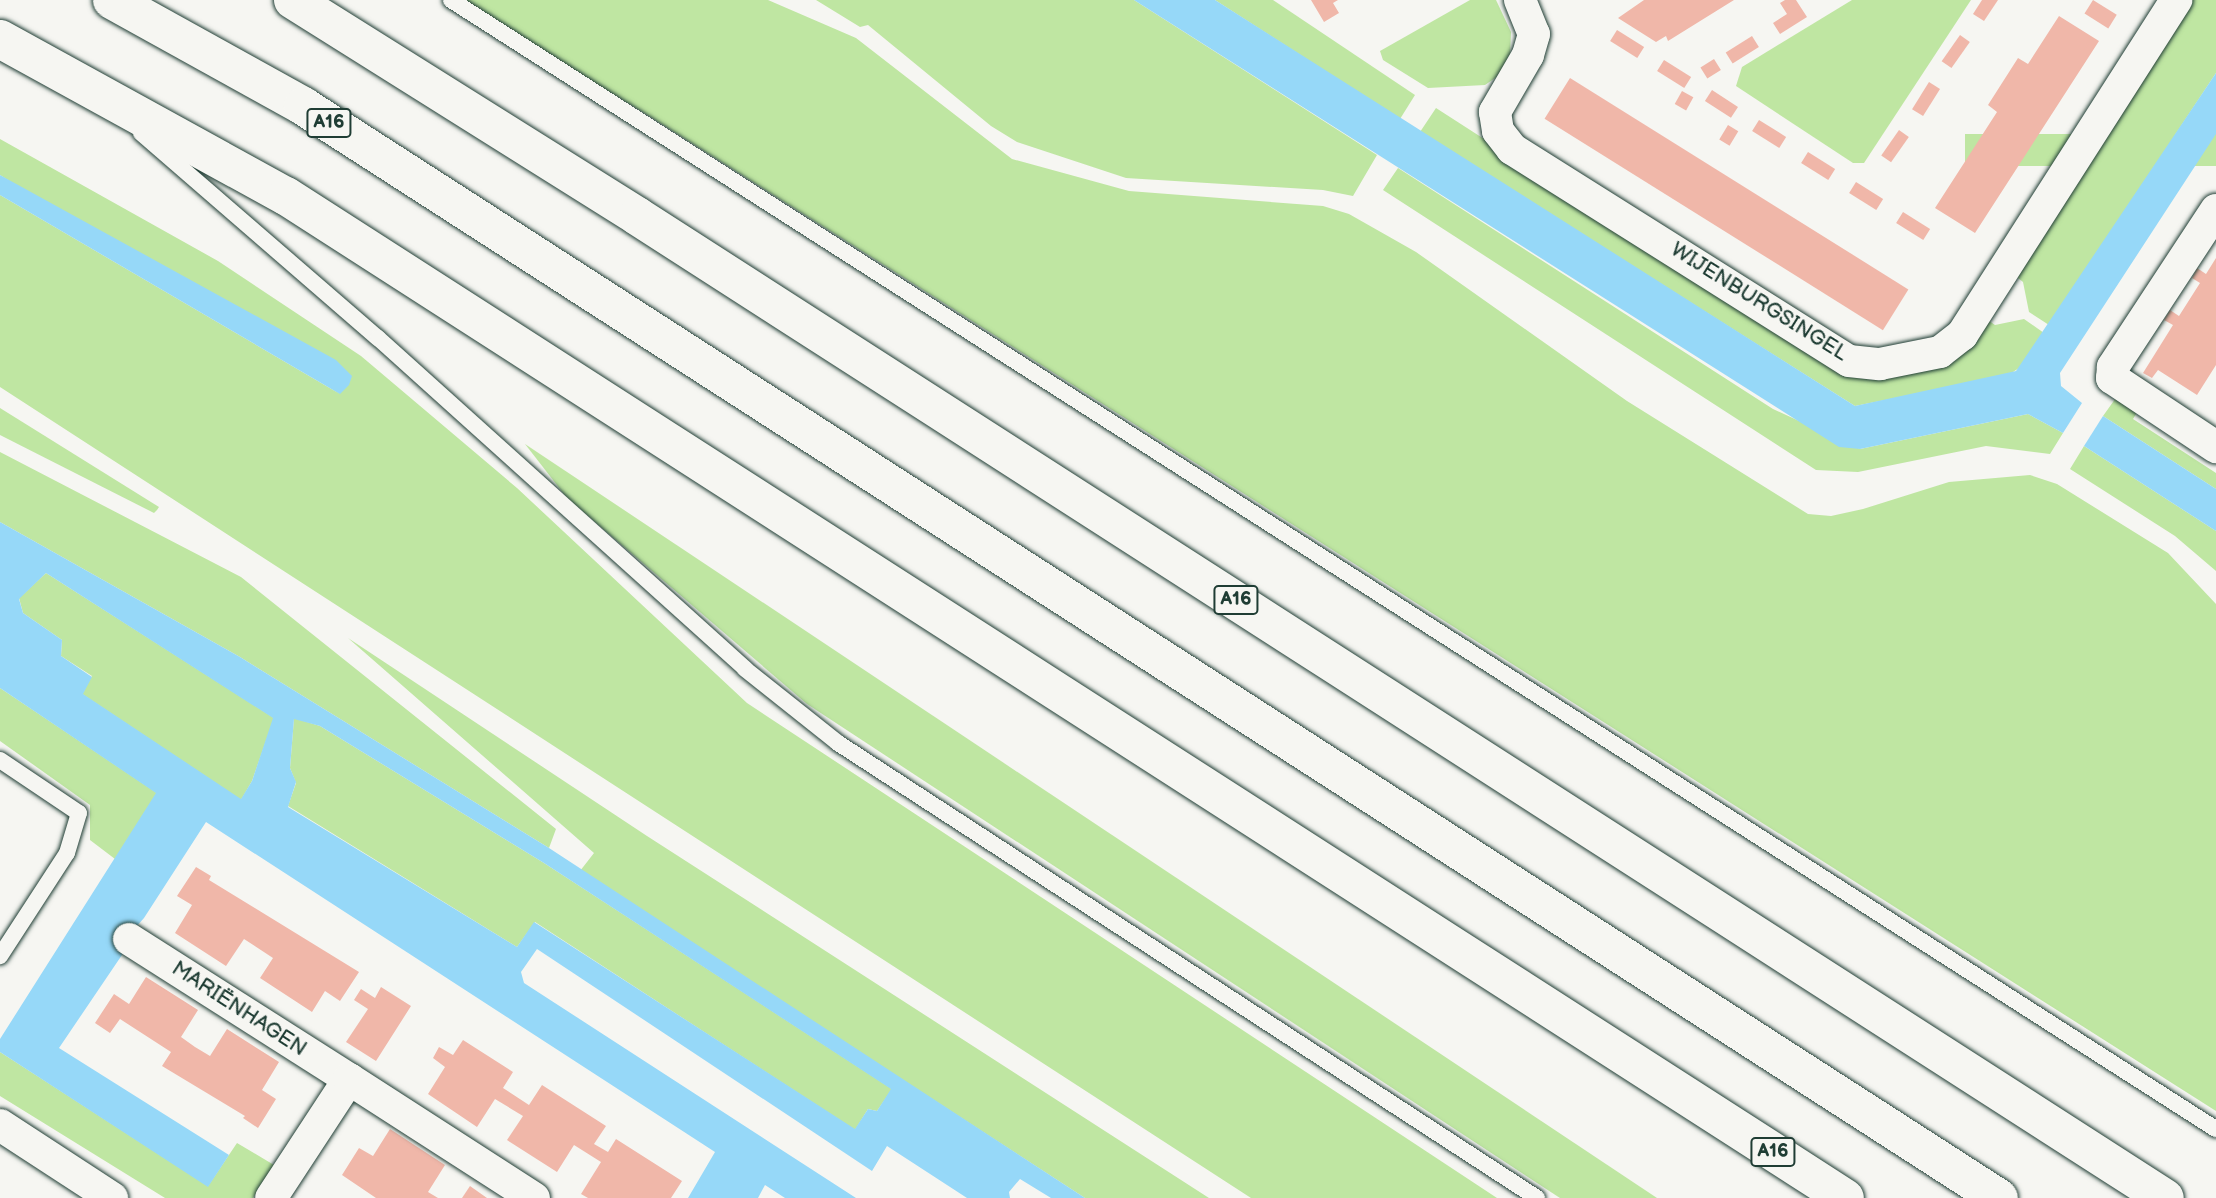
<!DOCTYPE html>
<html>
<head>
<meta charset="utf-8">
<style>
	body { margin:0 }
	#map { position:relative; width:2216px; height:1198px; overflow:hidden; background:#f6f6f2; font-family:"Balsamiq Sans",sans-serif }
	div>[style] { position:absolute }
	[style*='--x'] { left:calc(var(--x)*1px); top:calc(var(--y)*1px); width:calc(var(--w)*1px); rotate:calc(var(--a)*1deg) }
	.green>* { inset:0; background:#bfe6a2; transform-origin:0 0 }
	.water>* { inset:0; background:#96d8f8 }
	.building>* { inset:0; background:#f0b7a9; transform-origin:0 0 }
	.roads { filter:drop-shadow(0 0 2px #1f3d34) drop-shadow(0 0 2px #1f3d34) }
	.lane>* { height:16px; margin:-8px; padding:0 8px; transform-origin:8px; border-radius:8px; background:#f6f6f2 }
	.street>* { height:32px; margin:-16px; padding:0 16px; transform-origin:16px; border-radius:16px; background:#f6f6f2 }
	.highway>* { height:38px; margin:-19px; padding:0 19px; transform-origin:19px; border-radius:19px; background:#f6f6f2 }
	span { translate:-50% -50%; white-space:nowrap; text-align:center; line-height:1.15; -webkit-text-stroke:5px #f6f6f2; paint-order:stroke }
	.shield-label span { padding:2px 5px; background:#f6f6f2; border:2px solid; border-radius:5px; -webkit-text-stroke-width:0 }
	.shield-label { font-size:19px; color:#1f3d34; font-weight:700 }
	.street-label { font-size:21px; color:#1f3d34 }
</style>
</head>
<body>
<div id="map">
	<div class="green">
		<div style="clip-path:polygon(458px 0,768px 0,856px 38px,1012px 159px,1129px 191px,1323px 206px,1349px 214px,1416px 252px,1627px 401px,1808px 514px,1831px 516px,1863px 509px,1949px 482px,2030px 475px,2057px 484px,2168px 553px,2216px 604px,2216px 1111px,646px 114px)"></div>
		<div style="clip-path:polygon(816px 0,1134px 0,1377px 155px,1353px 196px,1323px 190px,1126px 178px,1017px 142px,991px 126px,868px 25px,860px 27px)"></div>
		<div style="clip-path:polygon(1215px 0,1273px 0,1415px 95px,1400px 119px)"></div>
		<div style="clip-path:polygon(1470px 0,1496px 0,1511px 32px,1510px 55px,1498px 76px,1485px 85px,1428px 88px,1383px 60px,1380px 51px)"></div>
		<div style="clip-path:polygon(1852px 0,1971px 0,1864px 163px,1853px 163px,1736px 86px,1742px 67px)"></div>
		<div style="clip-path:polygon(2190px 0,2216px 0,2216px 73px,2049px 325px,2029px 312px,2023px 282px,2013px 274px)"></div>
		<div style="clip-path:polygon(1436px 108px,1853px 377px,1874px 380px,1963px 347px,1985px 318px,1995px 325px,2024px 319px,2044px 333px,2022px 366px,2007px 376px,1855px 406px,1420px 132px)"></div>
		<div style="left:2216px;top:134px;width:32px;height:251px;rotate:90deg"></div>
		<div style="clip-path:polygon(0 139px,218px 261px,361px 356px,517px 488px,747px 703px,1497px 1198px,1251px 1198px,0 387px,0 195px,340px 394px,0 175px)"></div>
		<div style="clip-path:polygon(1398px 168px,1773px 409px,1860px 449px,2028px 414px,2063px 433px,2050px 454px,1986px 446px,1858px 472px,1816px 470px,1383px 190px)"></div>
		<div style="clip-path:polygon(2118px 395px,2139px 409px,2133px 419px,2216px 473px,2216px 489px,2103px 416px)"></div>
		<div style="clip-path:polygon(0 408px,159px 507px,157px 510px,154px 513px,0 435px)"></div>
		<div style="clip-path:polygon(525px 444px,1657px 1198px,1560px 1198px,807px 704px,567px 498px)"></div>
		<div style="clip-path:polygon(2084px 446px,2216px 531px,2216px 571px,2175px 536px,2070px 469px)"></div>
		<div style="clip-path:polygon(0 452px,241px 577px,556px 829px,549px 848px,240px 657px,0 522px)"></div>
		<div style="clip-path:polygon(46px 573px,274px 718px,252px 781px,241px 800px,82px 694px,92px 676px,61px 656px,62px 640px,23px 613px,19px 598px)"></div>
		<div style="clip-path:polygon(348px 638px,647px 836px,1209px 1198px,1085px 1198px,580px 871px,594px 853px)"></div>
		<div style="clip-path:polygon(0 688px,157px 793px,115px 859px,90px 840px,90px 805px,0 741px)"></div>
		<div style="clip-path:polygon(294px 718px,320px 726px,544px 863px,892px 1089px,877px 1111px,868px 1109px,855px 1130px,535px 922px,517px 947px,288px 806px,296px 783px,290px 768px)"></div>
		<div style="clip-path:polygon(0 1052px,208px 1186px,237px 1143px,274px 1165px,253px 1198px,165px 1198px,0 1096px)"></div>
	</div>
	<div class="water">
		<div style="clip-path:polygon(1134px 0,1215px 0,1855px 406px,2016px 371px,2216px 73px,2216px 134px,2060px 373px,2061px 386px,2082px 403px,2063px 433px,2028px 414px,1860px 449px,1839px 447px)"></div>
		<div style="clip-path:polygon(0 175px,336px 360px,352px 376px,349px 385px,340px 394px,0 195px)"></div>
		<div style="clip-path:polygon(2103px 416px,2216px 489px,2216px 531px,2084px 446px)"></div>
		<div style="clip-path:polygon(evenodd,0 522px,240px 657px,549px 848px,1085px 1198px,1051px 1198px,1020px 1179px,1009px 1192px,1010px 1198px,967px 1198px,887px 1146px,872px 1171px,537px 949px,521px 972px,524px 983px,856px 1198px,785px 1198px,765px 1185px,758px 1198px,688px 1198px,715px 1152px,206px 822px,144px 918px,118px 947px,124px 952px,59px 1048px,229px 1155px,208px 1187px,0 1052px,0 1039px,156px 793px,0 688px,0 522px,46px 573px,273px 718px,252px 781px,241px 799px,83px 694px,92px 677px,61px 656px,62px 640px,23px 613px,19px 599px,46px 573px,0 522px,294px 719px,320px 726px,544px 863px,891px 1089px,877px 1111px,868px 1109px,855px 1129px,534px 922px,517px 947px,288px 807px,296px 782px,290px 768px,294px 719px)"></div>
	</div>
	<div class="building">
		<div style="clip-path:polygon(1311px 0,1338px 0,1333px 3px,1339px 13px,1324px 22px)"></div>
		<div style="clip-path:polygon(1644px 0,1734px 0,1668px 41px,1666px 36px,1656px 42px,1618px 18px)"></div>
		<div style="clip-path:polygon(1785px 0,1796px 0,1807px 17px,1780px 34px,1773px 23px,1787px 14px,1780px 3px)"></div>
		<div style="clip-path:polygon(1982px 0,1998px 0,1984px 21px,1973px 14px)"></div>
		<div style="left:2093px;top:0;width:28px;height:16px;rotate:32deg"></div>
		<div style="clip-path:polygon(2059px 16px,2099px 41px,1975px 233px,1935px 208px,1997px 112px,1988px 105px,2018px 58px,2028px 64px)"></div>
		<div style="left:1617px;top:30px;width:32px;height:13px;rotate:32deg"></div>
		<div style="left:1960px;top:35px;width:12px;height:32px;rotate:35deg"></div>
		<div style="left:1752px;top:36px;width:13px;height:31px;rotate:58deg"></div>
		<div style="left:1714px;top:59px;width:13px;height:16px;rotate:58deg"></div>
		<div style="left:1664px;top:60px;width:32px;height:13px;rotate:32deg"></div>
		<div style="left:1570px;top:78px;width:399px;height:48px;rotate:32deg"></div>
		<div style="left:1929px;top:82px;width:13px;height:32px;rotate:32deg"></div>
		<div style="left:1712px;top:90px;width:31px;height:13px;rotate:33deg"></div>
		<div style="left:1682px;top:91px;width:13px;height:15px;rotate:29deg"></div>
		<div style="left:1759px;top:120px;width:32px;height:13px;rotate:32deg"></div>
		<div style="left:1728px;top:125px;width:12px;height:17px;rotate:31deg"></div>
		<div style="left:1899px;top:130px;width:12px;height:31px;rotate:35deg"></div>
		<div style="left:1808px;top:152px;width:32px;height:13px;rotate:32deg"></div>
		<div style="left:1856px;top:182px;width:32px;height:13px;rotate:32deg"></div>
		<div style="left:1903px;top:212px;width:32px;height:13px;rotate:32deg"></div>
		<div style="clip-path:polygon(2216px 258px,2216px 365px,2197px 395px,2158px 370px,2152px 378px,2143px 373px,2173px 325px,2164px 320px,2170px 310px,2179px 316px,2200px 283px,2192px 278px,2197px 268px,2206px 274px)"></div>
		<div style="clip-path:polygon(196px 867px,211px 876px,209px 880px,359px 972px,340px 1001px,325px 991px,312px 1012px,260px 978px,273px 958px,244px 939px,226px 966px,175px 933px,192px 905px,177px 896px)"></div>
		<div style="clip-path:polygon(146px 977px,198px 1010px,181px 1037px,195px 1047px,210px 1056px,227px 1029px,279px 1062px,262px 1090px,276px 1099px,258px 1128px,243px 1118px,245px 1116px,162px 1066px,171px 1052px,120px 1019px,110px 1033px,95px 1023px,114px 994px,129px 1004px)"></div>
		<div style="clip-path:polygon(381px 987px,411px 1006px,376px 1061px,346px 1042px,368px 1009px,354px 1000px,361px 989px,375px 998px)"></div>
		<div style="clip-path:polygon(463px 1040px,513px 1072px,503px 1088px,529px 1105px,542px 1085px,606px 1126px,594px 1144px,608px 1152px,616px 1139px,682px 1181px,671px 1198px,588px 1198px,581px 1194px,601px 1162px,574px 1145px,557px 1172px,507px 1140px,523px 1116px,495px 1099px,477px 1127px,428px 1094px,445px 1067px,433px 1058px,439px 1047px,453px 1055px)"></div>
		<div style="clip-path:polygon(390px 1129px,445px 1165px,428px 1192px,438px 1198px,376px 1198px,342px 1175px,359px 1148px,373px 1156px)"></div>
		<div style="clip-path:polygon(470px 1186px,487px 1198px,462px 1198px)"></div>
	</div>
	<div class="roads">
		<div class="lane">
			<div style="--x:451;--y:0;--w:2095;--a:32.61"></div>
			<div style="--x:141;--y:133;--w:313;--a:40.9"></div>
			<div style="--x:378;--y:338;--w:494;--a:42"></div>
			<div style="--x:745;--y:669;--w:119;--a:38.5"></div>
			<div style="--x:838;--y:743;--w:834;--a:33.06"></div>
			<div style="--x:0;--y:760;--w:95;--a:33.9"></div>
			<div style="--x:79;--y:813;--w:42;--a:106.7"></div>
			<div style="--x:67;--y:853;--w:123;--a:123"></div>
		</div>
		<div class="street">
			<div style="--x:1520;--y:0;--w:37;--a:68"></div>
			<div style="--x:1534;--y:34;--w:22;--a:106"></div>
			<div style="--x:1528;--y:55;--w:66;--a:120.1"></div>
			<div style="--x:1495;--y:112;--w:19;--a:81"></div>
			<div style="--x:1498;--y:131;--w:23;--a:52"></div>
			<div style="--x:1512;--y:149;--w:398;--a:32.2"></div>
			<div style="--x:1849;--y:361;--w:31;--a:6"></div>
			<div style="--x:1880;--y:364;--w:61;--a:-11.3"></div>
			<div style="--x:1940;--y:352;--w:28;--a:-38"></div>
			<div style="--x:1962;--y:335;--w:398;--a:-57.4"></div>
			<div style="--x:2216;--y:210;--w:188;--a:123.3"></div>
			<div style="--x:2113;--y:367;--w:11;--a:95"></div>
			<div style="--x:2112;--y:378;--w:125;--a:33.6"></div>
			<div style="--x:129;--y:939;--w:261;--a:32.5"></div>
			<div style="--x:349;--y:1079;--w:142;--a:123.2"></div>
			<div style="--x:349;--y:1079;--w:220;--a:32.8"></div>
			<div style="--x:0;--y:1125;--w:134;--a:33.1"></div>
		</div>
		<div class="highway">
			<div style="--x:112;--y:0;--w:218;--a:29"></div>
			<div style="--x:303;--y:106;--w:2017;--a:32.78"></div>
			<div style="--x:293;--y:0;--w:406;--a:32.1"></div>
			<div style="--x:637;--y:216;--w:1816;--a:32.73"></div>
			<div style="--x:0;--y:39;--w:326;--a:28.8"></div>
			<div style="--x:286;--y:196;--w:1853;--a:32.73"></div>
		</div>
	</div>
	<div class="shield-label">
		<span style="left:329px;top:123px">A16</span>
		<span style="left:1236px;top:600px">A16</span>
		<span style="left:1773px;top:1152px">A16</span>
	</div>
	<div class="street-label">
		<span style="left:1759px;top:302px;rotate:32deg">WIJENBURGSINGEL</span>
		<span style="left:239px;top:1009px;rotate:33deg">MARIËNHAGEN</span>
	</div>
</div>
</body>
</html>
